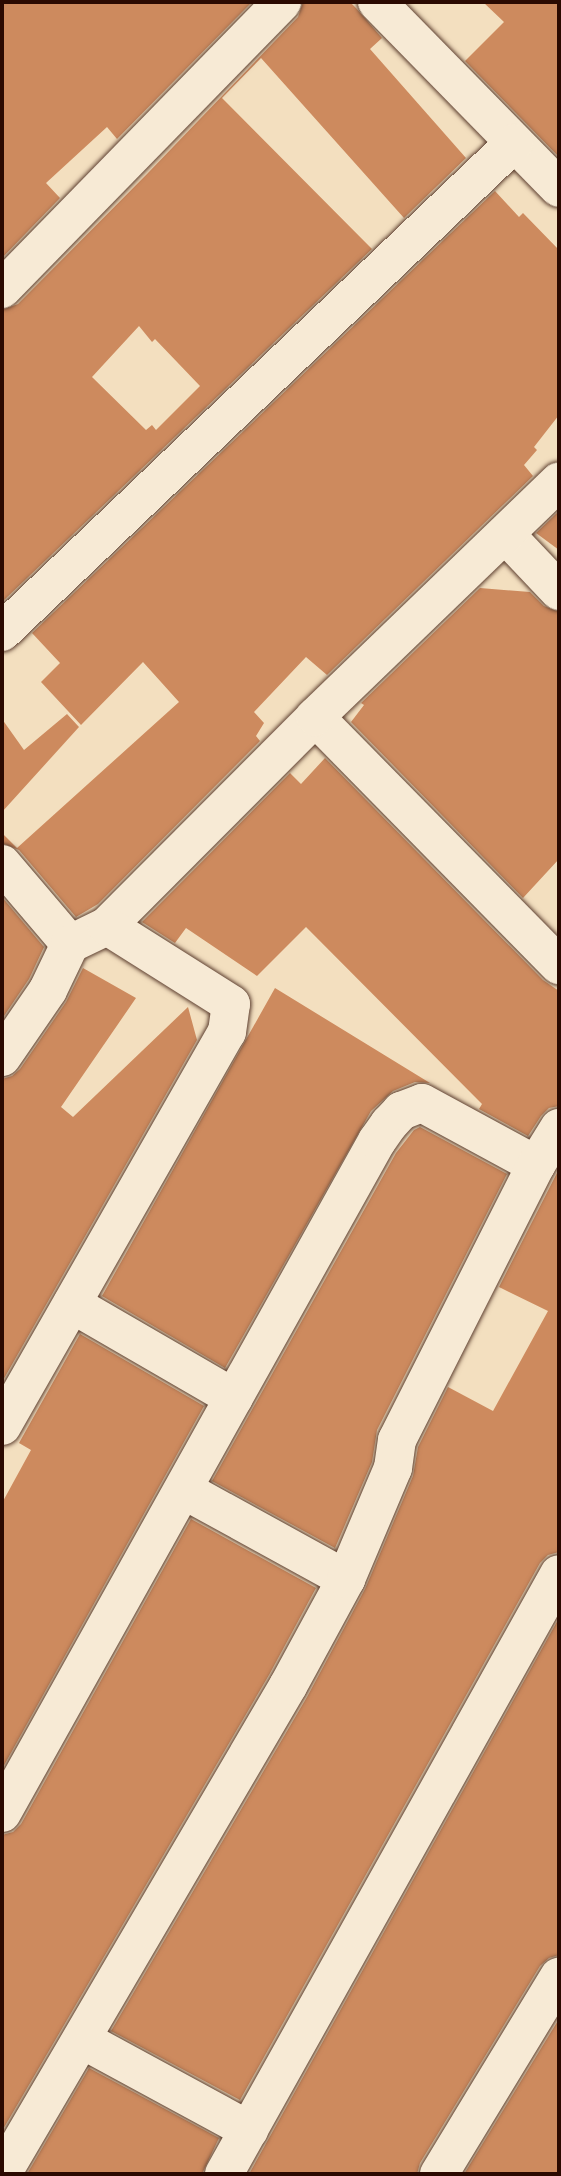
<!DOCTYPE html>
<html>
<head>
<meta charset="utf-8">
<style>
	body { margin:0 }
	#map { position:relative; width:561px; height:2176px; overflow:hidden; background:#f3dfbf; font-family:"Old Standard TT",serif }
	div>[style] { position:absolute }
	[style*='--x'] { left:calc(var(--x)*1px); top:calc(var(--y)*1px); width:calc(var(--w)*1px); rotate:calc(var(--a)*1deg) }
	.building>* { inset:0; background:#cd8a5e }
	.roads { filter:drop-shadow(0 0 2px #5d3f30) drop-shadow(0 0 2px #5d3f30) }
	.minor>* { height:38px; margin:-19px; padding:0 19px; transform-origin:19px; border-radius:19px; background:#f7ead5 }
	span { translate:-50% -50%; white-space:nowrap; text-align:center; line-height:1.15; -webkit-text-stroke:7px #f7ead5; paint-order:stroke }
	.frame { position:absolute; inset:0; border:4px solid #2b0a01; pointer-events:none }
</style>
</head>
<body>
<div id="map">
	<div class="building">
		<div style="clip-path:polygon(2px 2px,252px 2px,117px 139px,107px 127px,46px 183px,60px 198px,2px 258px)"></div>
		<div style="clip-path:polygon(evenodd,303px 2px,350px 2px,356px 8px,382px 38px,370px 49px,466px 158px,404px 218px,261px 58px,222px 98px,372px 249px,2px 602px,2px 310px,18px 304px,147px 174px,298px 17px,303px 2px,139px 326px,152px 342px,155px 339px,200px 386px,156px 430px,152px 425px,146px 430px,92px 377px,139px 326px)"></div>
		<div style="clip-path:polygon(483px 2px,559px 2px,559px 157px,465px 61px,504px 22px)"></div>
		<div style="clip-path:polygon(495px 191px,519px 217px,523px 213px,559px 250px,559px 415px,534px 447px,537px 450px,524px 465px,533px 476px,327px 675px,306px 657px,254px 712px,264px 723px,256px 736px,260px 741px,98px 904px,76px 917px,19px 850px,2px 843px,2px 833px,17px 848px,179px 702px,143px 662px,81px 725px,41px 682px,60px 663px,32px 633px)"></div>
		<div style="clip-path:polygon(559px 511px,559px 550px,536px 533px)"></div>
		<div style="clip-path:polygon(480px 588px,530px 592px,544px 606px,559px 612px,559px 859px,523px 898px,351px 722px,364px 705px,361px 703px)"></div>
		<div style="clip-path:polygon(67px 714px,79px 727px,2px 812px,2px 719px,24px 750px)"></div>
		<div style="clip-path:polygon(325px 758px,543px 980px,559px 991px,559px 1106px,549px 1108px,541px 1116px,528px 1136px,479px 1109px,482px 1104px,306px 927px,257px 976px,186px 928px,175px 943px,142px 922px,290px 773px,301px 784px)"></div>
		<div style="clip-path:polygon(2px 897px,44px 947px,29px 979px,2px 1019px)"></div>
		<div style="clip-path:polygon(83px 968px,136px 998px,61px 1107px,73px 1117px,188px 1007px,197px 1040px,2px 1382px,2px 1079px,12px 1076px,20px 1069px,66px 1002px)"></div>
		<div style="clip-path:polygon(275px 988px,430px 1083px,415px 1082px,393px 1091px,371px 1111px,225px 1368px,102px 1296px)"></div>
		<div style="clip-path:polygon(420px 1127px,507px 1174px,377px 1430px,372px 1462px,335px 1548px,212px 1481px,396px 1153px,414px 1130px)"></div>
		<div style="clip-path:polygon(559px 1169px,559px 1552px,548px 1555px,540px 1563px,240px 2100px,111px 2031px,307px 1697px,365px 1589px,413px 1476px,418px 1447px,448px 1387px,493px 1411px,548px 1311px,499px 1287px)"></div>
		<div style="clip-path:polygon(80px 1334px,204px 1406px,2px 1769px,2px 1503px,31px 1450px,19px 1443px)"></div>
		<div style="clip-path:polygon(191px 1519px,316px 1588px,269px 1675px,2px 2131px,2px 1835px,13px 1832px,21px 1824px)"></div>
		<div style="clip-path:polygon(559px 1618px,559px 1955px,549px 1958px,540px 1966px,420px 2163px,417px 2174px,249px 2174px)"></div>
		<div style="clip-path:polygon(559px 2019px,559px 2174px,464px 2174px)"></div>
		<div style="clip-path:polygon(89px 2068px,219px 2138px,202px 2174px,27px 2174px)"></div>
	</div>
	<div class="roads">
		<div class="minor">
			<div style="--x:377;--y:2;--w:260;--a:45.6"></div>
			<div style="--x:2;--y:289;--w:401;--a:-45.7"></div>
			<div style="--x:506;--y:535;--w:77;--a:46.6"></div>
			<div style="--x:2;--y:632;--w:708;--a:-43.68"></div>
			<div style="--x:315;--y:717;--w:348;--a:45.5"></div>
			<div style="--x:2;--y:864;--w:105;--a:49.6"></div>
			<div style="--x:2;--y:1057;--w:81;--a:-55.5"></div>
			<div style="--x:48;--y:990;--w:51;--a:-64.4"></div>
			<div style="--x:70;--y:944;--w:41;--a:-25.9"></div>
			<div style="--x:107;--y:926;--w:295;--a:-45.1"></div>
			<div style="--x:315;--y:717;--w:339;--a:-44"></div>
			<div style="--x:72;--y:1304;--w:187;--a:30.1"></div>
			<div style="--x:2;--y:1426;--w:454;--a:-60.3"></div>
			<div style="--x:227;--y:1032;--w:28;--a:-82"></div>
			<div style="--x:231;--y:1004;--w:146;--a:-147.8"></div>
			<div style="--x:184;--y:1490;--w:185;--a:28.8"></div>
			<div style="--x:2;--y:1813;--w:770;--a:-60.84"></div>
			<div style="--x:377;--y:1141;--w:21;--a:-55"></div>
			<div style="--x:389;--y:1124;--w:18;--a:-47"></div>
			<div style="--x:401;--y:1111;--w:22;--a:-21"></div>
			<div style="--x:422;--y:1103;--w:130;--a:28.5"></div>
			<div style="--x:83;--y:2040;--w:189;--a:28.5"></div>
			<div style="--x:2;--y:2174;--w:566;--a:-59.63"></div>
			<div style="--x:288;--y:1686;--w:122;--a:-61.5"></div>
			<div style="--x:346;--y:1579;--w:121;--a:-67.1"></div>
			<div style="--x:393;--y:1468;--w:28;--a:-82"></div>
			<div style="--x:397;--y:1440;--w:308;--a:-63.2"></div>
			<div style="--x:536;--y:1165;--w:44;--a:-58.1"></div>
			<div style="--x:224;--y:2174;--w:687;--a:-60.82"></div>
			<div style="--x:439;--y:2174;--w:231;--a:-58.7"></div>
		</div>
	</div>
	<div class="frame"></div>
</div>
</body>
</html>
